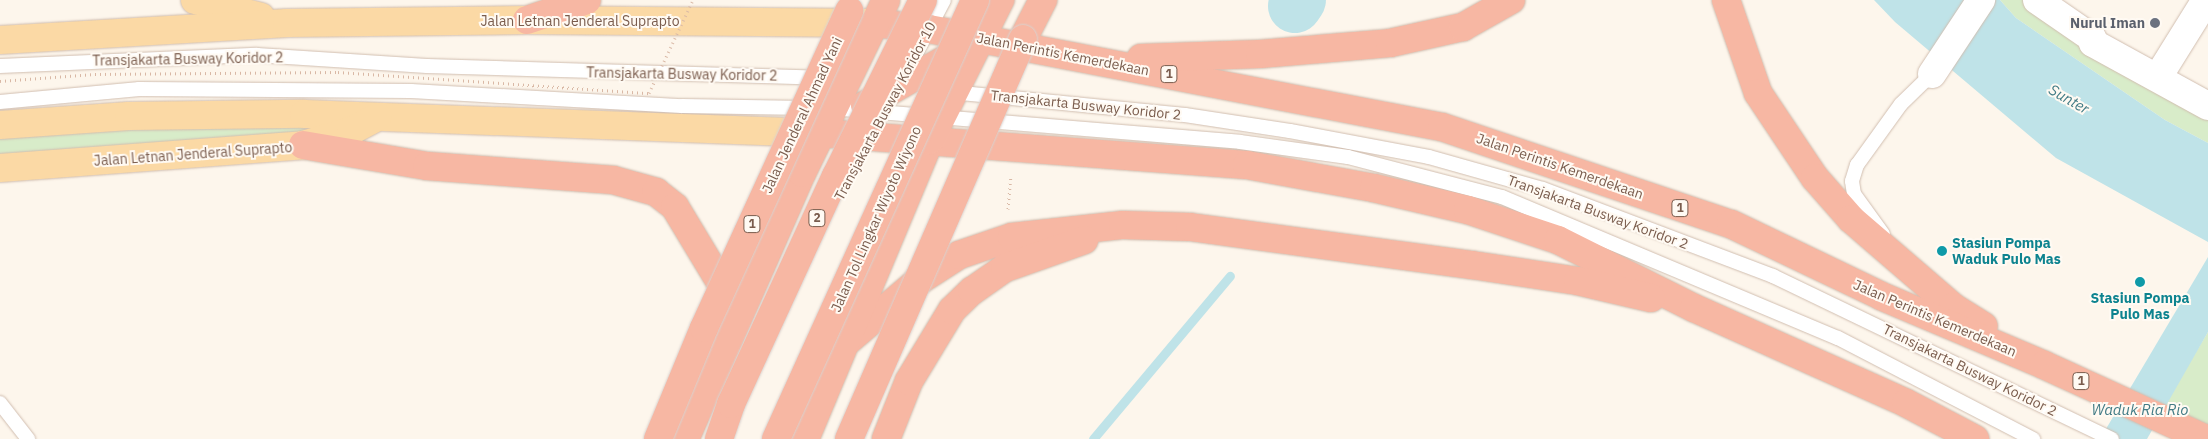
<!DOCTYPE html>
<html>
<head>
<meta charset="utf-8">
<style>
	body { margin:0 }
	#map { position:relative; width:2208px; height:439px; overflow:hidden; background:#fdf6ec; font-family:"IBM Plex Sans",sans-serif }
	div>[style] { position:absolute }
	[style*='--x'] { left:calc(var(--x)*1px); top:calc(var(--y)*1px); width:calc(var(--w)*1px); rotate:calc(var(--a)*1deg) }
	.green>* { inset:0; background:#d8ecc9 }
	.water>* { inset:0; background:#bfe3e8 }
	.stream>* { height:9px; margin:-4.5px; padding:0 4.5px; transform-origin:4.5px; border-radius:4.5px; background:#bfe3e8 }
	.river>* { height:54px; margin:-27px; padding:0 27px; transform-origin:27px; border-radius:27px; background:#bfe3e8 }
	.path>* { height:3px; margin-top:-1.5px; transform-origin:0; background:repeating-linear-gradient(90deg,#d9b8a5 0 1px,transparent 0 5px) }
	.roads { filter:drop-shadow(0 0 1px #d1beb0) drop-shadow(0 0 1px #d1beb0) }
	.lane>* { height:14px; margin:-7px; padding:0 7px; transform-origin:7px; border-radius:7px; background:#fff }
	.street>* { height:28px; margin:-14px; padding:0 14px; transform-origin:14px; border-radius:14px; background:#fff }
	.primary>* { height:28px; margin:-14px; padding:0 14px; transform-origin:14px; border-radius:14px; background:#fbd9a5 }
	.highway>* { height:28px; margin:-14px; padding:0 14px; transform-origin:14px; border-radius:14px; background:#f7b7a3 }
	.path-bridge>* { height:3px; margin-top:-1.5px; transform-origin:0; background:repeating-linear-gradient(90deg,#d9b8a5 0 1px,transparent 0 5px) }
	.bridges { filter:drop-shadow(0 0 1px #dad1cd) drop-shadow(0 0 1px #dad1cd) }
	.highway-bridge>* { height:28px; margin:-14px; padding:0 14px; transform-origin:14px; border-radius:14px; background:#f7b7a3 }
	.dots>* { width:14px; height:14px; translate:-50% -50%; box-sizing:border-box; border:2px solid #fffaf3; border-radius:50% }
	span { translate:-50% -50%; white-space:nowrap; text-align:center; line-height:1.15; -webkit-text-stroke:4px #fffaf3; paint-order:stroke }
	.shield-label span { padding:1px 4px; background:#fffaf3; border:1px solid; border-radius:4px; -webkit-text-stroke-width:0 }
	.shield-label { font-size:12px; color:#7a5c4d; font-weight:700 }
	.street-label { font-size:14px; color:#7a5c4d }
	.worship-label { font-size:14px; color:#5b616d; font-weight:700 }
	.right { translate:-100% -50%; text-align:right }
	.culture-label { font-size:14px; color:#0d838f; font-weight:700 }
	.left { translate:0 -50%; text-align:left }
	.water-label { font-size:15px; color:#437c86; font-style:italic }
</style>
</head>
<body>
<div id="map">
	<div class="green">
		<div style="clip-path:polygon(2000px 0,2037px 0,2208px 106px,2208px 143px,2165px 120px,2016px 18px)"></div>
		<div style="clip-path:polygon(304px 114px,351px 131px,0 168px,0 125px)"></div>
		<div style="clip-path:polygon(2208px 332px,2208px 439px,2157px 417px)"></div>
	</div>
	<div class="water">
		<div style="clip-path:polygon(1874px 0,2000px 0,2016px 18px,2165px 120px,2208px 143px,2208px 242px,2056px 158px,1895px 22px)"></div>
		<div style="clip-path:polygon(2208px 257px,2208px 332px,2147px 439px,2100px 439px)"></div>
	</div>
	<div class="stream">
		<div style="--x:1093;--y:439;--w:213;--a:-50"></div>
	</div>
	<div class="river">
		<div style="--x:1295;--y:6;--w:7;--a:-56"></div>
	</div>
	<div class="path">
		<div style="--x:1008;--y:209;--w:34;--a:-85"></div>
	</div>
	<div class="roads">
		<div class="lane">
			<div style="--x:0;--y:66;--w:257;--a:-2.5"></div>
			<div style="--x:257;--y:55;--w:170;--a:3.7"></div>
			<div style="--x:427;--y:66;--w:394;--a:1.7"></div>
			<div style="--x:903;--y:78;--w:88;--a:-62.3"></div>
			<div style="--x:951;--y:92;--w:235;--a:5.6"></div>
			<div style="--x:1185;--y:115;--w:106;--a:8.7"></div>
			<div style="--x:1290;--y:131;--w:141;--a:10.6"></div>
			<div style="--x:1429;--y:157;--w:118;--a:15.7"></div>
			<div style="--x:1543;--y:189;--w:246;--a:20.7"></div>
			<div style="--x:1773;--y:276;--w:376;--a:25.7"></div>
			<div style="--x:0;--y:102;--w:140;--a:-5.3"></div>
			<div style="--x:139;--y:89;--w:272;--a:0.4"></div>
			<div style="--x:411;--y:91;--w:271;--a:3.2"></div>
			<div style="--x:682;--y:106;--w:126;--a:0.9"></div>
			<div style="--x:830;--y:108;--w:411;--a:4.7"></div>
			<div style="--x:1240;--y:142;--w:109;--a:7.9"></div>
			<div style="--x:1348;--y:157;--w:159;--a:14.6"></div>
			<div style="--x:1502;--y:197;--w:364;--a:22.8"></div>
			<div style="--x:1838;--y:338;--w:220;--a:27.4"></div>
			<div style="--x:1883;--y:234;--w:49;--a:-125.9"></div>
			<div style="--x:1854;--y:194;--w:13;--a:-99"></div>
			<div style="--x:1852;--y:181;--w:17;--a:-73"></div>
			<div style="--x:1857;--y:165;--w:75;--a:-54.2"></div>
			<div style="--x:1901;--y:104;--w:43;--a:-44.1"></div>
			<div style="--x:0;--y:403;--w:46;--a:52.1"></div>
		</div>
		<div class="street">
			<div style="--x:2037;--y:0;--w:67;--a:34.6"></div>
			<div style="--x:2092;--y:38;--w:5;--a:79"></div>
			<div style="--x:2093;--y:43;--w:131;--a:28.7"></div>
			<div style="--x:1932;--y:74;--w:89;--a:-56.5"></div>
			<div style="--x:2158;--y:77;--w:91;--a:-58.1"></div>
		</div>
		<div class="primary">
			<div style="--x:195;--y:0;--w:68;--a:14.4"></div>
			<div style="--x:0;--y:40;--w:288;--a:-3.4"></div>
			<div style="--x:287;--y:23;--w:240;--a:-0.7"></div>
			<div style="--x:527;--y:20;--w:347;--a:0.5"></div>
			<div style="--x:0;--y:125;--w:129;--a:-4"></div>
			<div style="--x:129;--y:116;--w:175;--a:-0.7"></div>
			<div style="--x:304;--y:114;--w:511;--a:2.13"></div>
			<div style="--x:0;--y:168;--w:304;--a:-4.3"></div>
			<div style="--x:303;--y:145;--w:50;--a:-16.3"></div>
			<div style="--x:351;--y:131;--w:30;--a:-28"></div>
		</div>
		<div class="highway">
			<div style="--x:1726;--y:0;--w:98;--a:71"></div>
			<div style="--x:1758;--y:93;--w:102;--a:56.2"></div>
			<div style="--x:1815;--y:178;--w:55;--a:48.7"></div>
			<div style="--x:1851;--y:219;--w:135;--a:40.8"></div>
			<div style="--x:1953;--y:307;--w:36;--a:32"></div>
			<div style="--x:527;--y:20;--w:63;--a:-18.4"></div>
			<div style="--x:874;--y:23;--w:55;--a:6.2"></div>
			<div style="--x:929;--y:29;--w:522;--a:10.82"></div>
			<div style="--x:1442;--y:127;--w:305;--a:18.6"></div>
			<div style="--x:1731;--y:224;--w:166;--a:25.6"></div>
			<div style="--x:1881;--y:296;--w:177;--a:22.9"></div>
			<div style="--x:2044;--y:365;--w:178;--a:24.6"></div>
			<div style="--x:1023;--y:39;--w:44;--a:-62.9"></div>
			<div style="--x:1141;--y:58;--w:119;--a:-1.9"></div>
			<div style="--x:1260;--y:54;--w:130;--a:-4.8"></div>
			<div style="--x:1390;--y:43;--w:75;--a:-12.4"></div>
			<div style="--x:1463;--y:27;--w:55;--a:-29.4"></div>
			<div style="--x:865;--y:105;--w:112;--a:-29.6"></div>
			<div style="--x:821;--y:133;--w:427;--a:4.3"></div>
			<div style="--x:1247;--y:165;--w:129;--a:10.3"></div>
			<div style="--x:1374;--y:188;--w:97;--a:13.2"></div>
			<div style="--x:1468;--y:210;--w:95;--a:18.4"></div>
			<div style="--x:1558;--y:240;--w:152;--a:26.6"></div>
			<div style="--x:1694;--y:308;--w:232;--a:24.1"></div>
			<div style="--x:1906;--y:403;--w:78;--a:27.6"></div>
			<div style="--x:303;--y:145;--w:126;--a:9.6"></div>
			<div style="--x:427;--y:166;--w:187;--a:4.3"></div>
			<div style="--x:613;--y:180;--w:45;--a:15.6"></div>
			<div style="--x:656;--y:192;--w:24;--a:38"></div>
			<div style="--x:675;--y:207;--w:124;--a:58.9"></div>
			<div style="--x:844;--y:344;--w:96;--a:-40.3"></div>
			<div style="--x:917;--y:282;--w:50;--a:-32.7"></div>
			<div style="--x:959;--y:255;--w:56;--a:-18.8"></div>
			<div style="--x:1012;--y:237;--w:112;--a:-6.2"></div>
			<div style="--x:1123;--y:225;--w:67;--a:1.7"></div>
			<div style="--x:1190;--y:227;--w:285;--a:7.7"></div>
			<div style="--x:1472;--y:265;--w:107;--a:8.6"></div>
			<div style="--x:1578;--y:281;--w:75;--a:13.1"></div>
			<div style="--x:685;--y:439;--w:291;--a:-66.3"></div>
			<div style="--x:802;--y:173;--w:192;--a:-64.1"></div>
			<div style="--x:805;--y:439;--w:324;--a:-67.3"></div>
			<div style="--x:930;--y:140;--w:157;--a:-63.4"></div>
			<div style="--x:886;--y:439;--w:62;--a:-68.4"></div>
			<div style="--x:909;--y:381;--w:83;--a:-58.8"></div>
			<div style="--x:952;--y:310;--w:28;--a:-44"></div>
			<div style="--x:972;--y:291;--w:40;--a:-34.9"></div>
			<div style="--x:1005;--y:268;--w:84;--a:-19.5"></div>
		</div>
	</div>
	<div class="path-bridge">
		<div style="--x:0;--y:81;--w:95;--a:-4.2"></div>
		<div style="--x:95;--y:74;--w:243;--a:-0.5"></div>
		<div style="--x:338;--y:72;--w:312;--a:3.9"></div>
		<div style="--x:649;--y:93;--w:103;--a:-64.7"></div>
	</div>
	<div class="bridges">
		<div class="highway-bridge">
			<div style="--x:658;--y:439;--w:120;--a:-67.5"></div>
			<div style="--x:704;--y:328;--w:349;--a:-65.4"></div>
			<div style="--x:719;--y:439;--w:37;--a:-71"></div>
			<div style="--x:731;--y:404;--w:251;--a:-65.3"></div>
			<div style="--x:836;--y:176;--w:196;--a:-63.7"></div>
			<div style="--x:776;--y:439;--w:482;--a:-65.6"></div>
			<div style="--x:849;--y:439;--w:436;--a:-66.5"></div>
		</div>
	</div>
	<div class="dots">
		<div style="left:2155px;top:23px;background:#6b7280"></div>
		<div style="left:1942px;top:251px;background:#0f9aa8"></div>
		<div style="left:2140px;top:282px;background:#0f9aa8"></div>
	</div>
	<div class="shield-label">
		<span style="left:1169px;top:74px">1</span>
		<span style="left:1680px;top:208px">1</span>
		<span style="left:817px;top:218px">2</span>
		<span style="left:752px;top:224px">1</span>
		<span style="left:2081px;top:381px">1</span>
	</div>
	<div class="street-label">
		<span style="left:580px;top:21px">Jalan Letnan Jenderal Suprapto</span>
		<span style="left:1063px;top:54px;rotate:11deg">Jalan Perintis Kemerdekaan</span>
		<span style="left:188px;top:59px;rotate:-1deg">Transjakarta Busway Koridor 2</span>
		<span style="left:682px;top:74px;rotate:1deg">Transjakarta Busway Koridor 2</span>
		<span style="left:1086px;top:105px;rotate:6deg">Transjakarta Busway Koridor 2</span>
		<span style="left:885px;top:111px;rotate:-62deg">Transjakarta Busway Koridor 10</span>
		<span style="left:802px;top:115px;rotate:-65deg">Jalan Jenderal Ahmad Yani</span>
		<span style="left:193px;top:154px;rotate:-4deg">Jalan Letnan Jenderal Suprapto</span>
		<span style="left:1560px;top:166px;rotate:19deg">Jalan Perintis Kemerdekaan</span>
		<span style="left:1598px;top:212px;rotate:20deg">Transjakarta Busway Koridor 2</span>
		<span style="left:876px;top:219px;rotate:-66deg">Jalan Tol Lingkar Wiyoto Wiyono</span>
		<span style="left:1935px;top:318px;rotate:23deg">Jalan Perintis Kemerdekaan</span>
		<span style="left:1970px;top:370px;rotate:26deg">Transjakarta Busway Koridor 2</span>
	</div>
	<div class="worship-label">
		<span class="right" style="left:2145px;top:23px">Nurul Iman</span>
	</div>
	<div class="culture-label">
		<span class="left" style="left:1952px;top:251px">Stasiun Pompa<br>Waduk Pulo Mas</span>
		<span style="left:2140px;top:306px">Stasiun Pompa<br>Pulo Mas</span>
	</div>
	<div class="water-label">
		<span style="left:2069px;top:99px;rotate:30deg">Sunter</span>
		<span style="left:2140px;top:410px">Waduk Ria Rio</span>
	</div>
</div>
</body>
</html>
